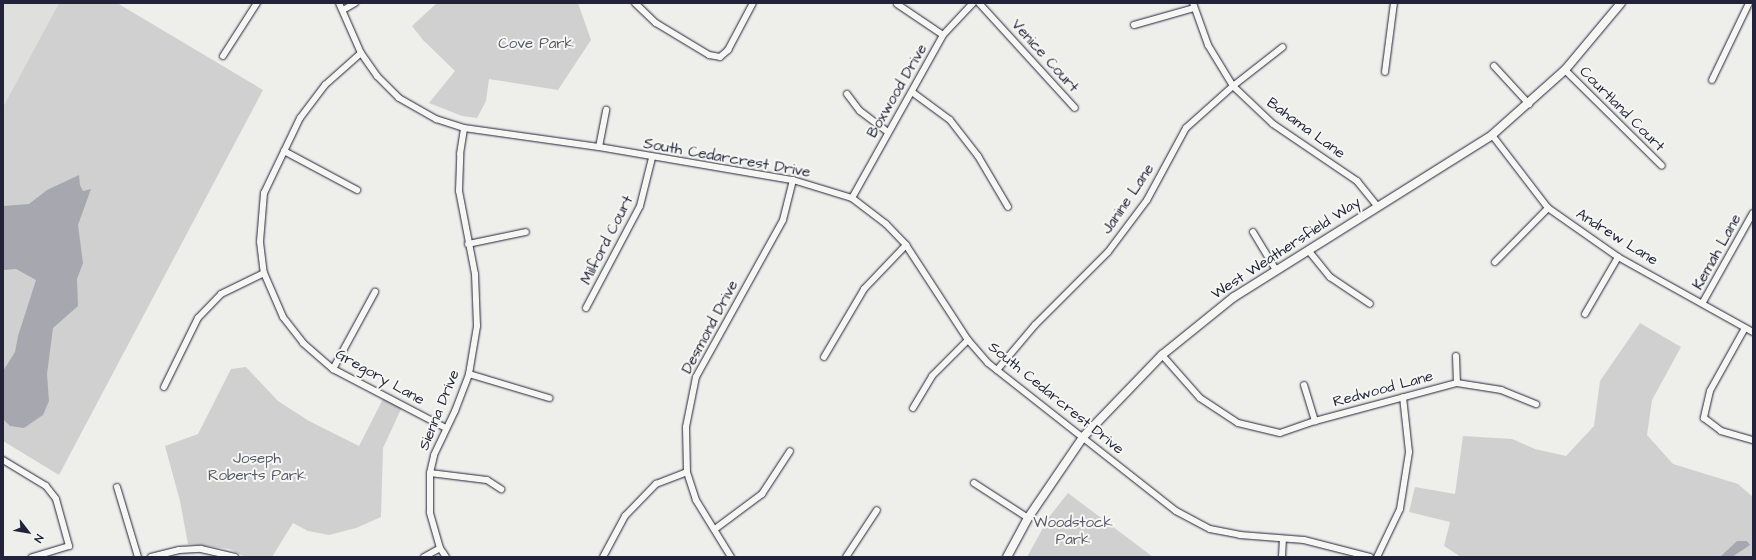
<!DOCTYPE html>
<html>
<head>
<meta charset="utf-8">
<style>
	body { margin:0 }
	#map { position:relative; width:1756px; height:560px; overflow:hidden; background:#eeeeeb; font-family:"Architects Daughter",sans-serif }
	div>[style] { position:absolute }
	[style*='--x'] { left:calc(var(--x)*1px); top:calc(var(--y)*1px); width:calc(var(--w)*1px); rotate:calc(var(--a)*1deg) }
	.built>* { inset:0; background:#dfdfde }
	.green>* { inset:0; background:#d0d0d1 }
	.water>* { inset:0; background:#a7a7af }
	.roads { filter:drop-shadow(0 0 1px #22223b) drop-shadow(0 0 1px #22223b) }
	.minor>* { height:6px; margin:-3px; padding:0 3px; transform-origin:3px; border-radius:3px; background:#f6f6f2 }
	.tertiary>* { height:8px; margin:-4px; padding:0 4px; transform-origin:4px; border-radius:4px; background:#f6f6f2 }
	span { translate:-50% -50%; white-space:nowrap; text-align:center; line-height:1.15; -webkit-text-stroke:4px #f6f6f2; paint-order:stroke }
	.park-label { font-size:15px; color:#565668 }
	.street-label { font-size:15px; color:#22223b }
	.frame { position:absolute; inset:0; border:4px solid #22223b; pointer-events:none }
	.north { position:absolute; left:8px; top:512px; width:40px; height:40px; -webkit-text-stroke:3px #f6f6f2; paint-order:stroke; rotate:121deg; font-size:11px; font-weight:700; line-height:16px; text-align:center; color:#22223b }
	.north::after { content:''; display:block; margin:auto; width:14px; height:18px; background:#22223b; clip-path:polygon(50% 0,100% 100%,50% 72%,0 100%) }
</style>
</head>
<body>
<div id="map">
	<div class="built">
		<div style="clip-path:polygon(3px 3px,59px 3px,3px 107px)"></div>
	</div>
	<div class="green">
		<div style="clip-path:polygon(59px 3px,117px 3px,263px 90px,59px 475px,3px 441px,3px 107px)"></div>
		<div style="clip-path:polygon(437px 3px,578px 3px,591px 40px,558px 90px,489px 79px,486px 101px,477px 118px,462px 116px,429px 103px,455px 71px,423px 40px,412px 26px)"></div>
		<div style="clip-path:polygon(1640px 323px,1681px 347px,1652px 400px,1647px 435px,1673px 464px,1738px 484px,1753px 497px,1753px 557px,1461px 557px,1444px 546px,1450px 522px,1409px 512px,1415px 487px,1455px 494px,1463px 436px,1512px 439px,1535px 449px,1566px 456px,1594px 426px,1600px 381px)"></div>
		<div style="clip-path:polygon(246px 367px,278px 401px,309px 421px,359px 446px,383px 399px,403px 405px,383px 448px,381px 517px,356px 528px,329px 535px,308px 531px,293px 523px,272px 557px,245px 557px,230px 549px,188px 544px,180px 501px,165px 446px,198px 434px,231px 369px)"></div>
		<div style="clip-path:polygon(1068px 493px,1153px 557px,1027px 557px,1049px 517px)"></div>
	</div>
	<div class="water">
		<div style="clip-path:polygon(79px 175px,80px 185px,83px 191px,91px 189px,78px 225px,83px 263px,77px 279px,78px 306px,53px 328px,47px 374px,49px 401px,43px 415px,24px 428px,10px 426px,3px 419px,3px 371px,15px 352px,18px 336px,36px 280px,16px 269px,3px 270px,3px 206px,29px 204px,47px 190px)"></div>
		<div style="clip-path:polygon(1737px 541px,1747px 541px,1750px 545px,1732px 557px,1720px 557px)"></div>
	</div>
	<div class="roads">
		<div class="minor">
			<div style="--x:339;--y:3;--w:55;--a:66.3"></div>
			<div style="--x:361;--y:53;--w:28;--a:55"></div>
			<div style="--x:377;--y:76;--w:31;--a:45"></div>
			<div style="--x:399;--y:98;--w:43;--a:29.6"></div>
			<div style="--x:436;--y:119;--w:29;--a:18"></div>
			<div style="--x:464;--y:128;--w:136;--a:8"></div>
			<div style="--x:599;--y:147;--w:197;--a:9.7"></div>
			<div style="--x:793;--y:180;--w:62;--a:17"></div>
			<div style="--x:852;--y:198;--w:43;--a:37.4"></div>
			<div style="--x:886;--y:224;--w:29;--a:46"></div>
			<div style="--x:906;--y:245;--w:113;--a:56.9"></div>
			<div style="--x:968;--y:340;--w:30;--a:49"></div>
			<div style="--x:988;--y:363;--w:239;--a:38.2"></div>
			<div style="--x:1176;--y:511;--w:38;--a:28"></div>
			<div style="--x:1210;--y:529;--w:31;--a:11"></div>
			<div style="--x:1240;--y:535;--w:64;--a:4.5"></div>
			<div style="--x:1304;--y:540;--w:68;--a:14.4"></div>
			<div style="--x:635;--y:3;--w:29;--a:44"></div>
			<div style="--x:656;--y:23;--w:62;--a:31.1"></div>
			<div style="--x:709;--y:55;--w:11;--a:10"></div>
			<div style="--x:720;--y:57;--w:11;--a:-41"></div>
			<div style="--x:728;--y:50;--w:53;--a:-62"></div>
			<div style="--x:979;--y:3;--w:142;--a:47.6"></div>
			<div style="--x:1193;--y:3;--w:45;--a:70.3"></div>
			<div style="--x:1208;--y:45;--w:48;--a:58.6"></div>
			<div style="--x:1233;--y:86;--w:55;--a:43.5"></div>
			<div style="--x:1273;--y:124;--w:102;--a:34.2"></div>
			<div style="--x:1357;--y:181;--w:32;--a:51"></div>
			<div style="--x:897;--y:4;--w:55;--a:34"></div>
			<div style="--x:343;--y:10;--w:14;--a:-30"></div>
			<div style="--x:1134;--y:25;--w:62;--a:-15.8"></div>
			<div style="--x:361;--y:53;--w:48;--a:138.4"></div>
			<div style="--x:325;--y:85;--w:41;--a:127.1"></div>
			<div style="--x:300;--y:118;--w:83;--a:115.6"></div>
			<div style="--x:264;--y:193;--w:49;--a:94.7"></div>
			<div style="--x:260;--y:242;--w:31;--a:83"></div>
			<div style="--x:264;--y:273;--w:48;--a:66.6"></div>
			<div style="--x:283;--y:317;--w:33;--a:52"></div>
			<div style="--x:303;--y:343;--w:40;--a:41"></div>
			<div style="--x:333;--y:369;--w:127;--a:27.6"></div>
			<div style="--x:223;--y:56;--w:63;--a:-57.3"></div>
			<div style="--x:1494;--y:66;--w:52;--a:47.4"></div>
			<div style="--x:1565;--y:70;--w:136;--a:44.7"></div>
			<div style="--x:1385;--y:72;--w:70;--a:-82.6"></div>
			<div style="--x:1712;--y:80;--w:85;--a:-64.3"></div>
			<div style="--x:912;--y:92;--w:47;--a:36.4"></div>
			<div style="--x:950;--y:120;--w:46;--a:52.1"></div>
			<div style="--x:978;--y:156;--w:59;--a:59.5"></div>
			<div style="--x:847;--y:94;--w:21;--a:53"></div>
			<div style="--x:860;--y:111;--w:35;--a:37"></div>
			<div style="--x:1492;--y:135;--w:92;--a:52.5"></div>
			<div style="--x:1548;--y:208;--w:85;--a:35"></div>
			<div style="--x:1618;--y:257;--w:154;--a:29.1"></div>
			<div style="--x:599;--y:147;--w:38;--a:-79"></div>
			<div style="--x:284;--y:151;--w:83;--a:28.1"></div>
			<div style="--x:852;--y:198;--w:187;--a:-60.8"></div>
			<div style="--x:943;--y:35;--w:44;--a:-46.8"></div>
			<div style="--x:1253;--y:232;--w:44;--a:58.8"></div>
			<div style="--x:468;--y:244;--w:59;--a:-11.7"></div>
			<div style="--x:1308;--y:250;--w:35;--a:51"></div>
			<div style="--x:1330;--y:277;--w:48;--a:34"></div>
			<div style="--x:1495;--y:262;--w:76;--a:-45.5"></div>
			<div style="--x:1703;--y:302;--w:102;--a:-60.7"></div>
			<div style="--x:586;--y:308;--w:115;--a:-62.1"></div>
			<div style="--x:640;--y:206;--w:49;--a:-76"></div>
			<div style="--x:1585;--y:314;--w:66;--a:-59.9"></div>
			<div style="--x:1745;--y:328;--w:72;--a:119.1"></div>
			<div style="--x:1710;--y:391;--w:28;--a:103"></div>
			<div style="--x:1704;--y:418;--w:21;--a:37"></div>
			<div style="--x:1721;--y:431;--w:33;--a:16"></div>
			<div style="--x:1162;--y:355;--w:57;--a:48.5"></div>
			<div style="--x:1200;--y:398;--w:45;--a:33.3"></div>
			<div style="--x:1238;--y:423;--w:43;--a:13.4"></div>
			<div style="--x:1280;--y:433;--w:37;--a:-19"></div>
			<div style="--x:1315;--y:421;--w:147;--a:-15"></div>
			<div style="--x:1457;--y:383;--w:45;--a:9"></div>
			<div style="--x:1501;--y:390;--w:38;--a:22"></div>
			<div style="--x:1456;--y:356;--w:27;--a:88"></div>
			<div style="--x:824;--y:357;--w:79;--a:-59.5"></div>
			<div style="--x:864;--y:289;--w:61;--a:-46.3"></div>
			<div style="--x:333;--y:369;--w:88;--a:-61.4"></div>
			<div style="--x:997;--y:370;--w:59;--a:-49.8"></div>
			<div style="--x:1035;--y:325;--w:103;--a:-45"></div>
			<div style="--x:1108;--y:252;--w:65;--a:-53.1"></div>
			<div style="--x:1147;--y:200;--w:82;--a:-61.6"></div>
			<div style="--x:1186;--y:128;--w:63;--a:-41.8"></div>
			<div style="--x:1233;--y:86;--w:63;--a:-38"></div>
			<div style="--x:469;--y:374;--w:84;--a:16.7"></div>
			<div style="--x:1304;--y:385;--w:38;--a:73"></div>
			<div style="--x:164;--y:387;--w:77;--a:-63.8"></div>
			<div style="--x:198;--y:318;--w:33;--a:-46"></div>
			<div style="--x:221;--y:294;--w:48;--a:-26"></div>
			<div style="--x:913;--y:408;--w:37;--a:-59"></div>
			<div style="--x:932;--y:376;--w:51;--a:-45"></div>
			<div style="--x:3;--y:460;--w:50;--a:31.2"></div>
			<div style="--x:46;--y:486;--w:16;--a:52"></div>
			<div style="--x:56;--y:499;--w:49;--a:74.5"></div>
			<div style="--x:69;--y:546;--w:39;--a:163"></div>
			<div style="--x:430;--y:473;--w:57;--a:7"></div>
			<div style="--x:487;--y:480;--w:17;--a:33"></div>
			<div style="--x:974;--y:483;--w:64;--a:32.9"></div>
			<div style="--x:117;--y:487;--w:73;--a:73.3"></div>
			<div style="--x:715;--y:529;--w:59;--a:-36.7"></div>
			<div style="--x:762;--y:494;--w:51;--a:-56.9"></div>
			<div style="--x:151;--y:557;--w:29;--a:-14"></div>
			<div style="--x:179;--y:550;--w:22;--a:-3"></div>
			<div style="--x:201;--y:549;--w:35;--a:13"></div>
			<div style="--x:424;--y:557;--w:18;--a:-29"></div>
			<div style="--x:446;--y:557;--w:11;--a:-124"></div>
			<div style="--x:440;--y:548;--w:37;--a:-106"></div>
			<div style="--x:430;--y:512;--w:39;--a:-90"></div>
			<div style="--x:430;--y:473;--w:18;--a:-77"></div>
			<div style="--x:434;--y:455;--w:49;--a:-64.5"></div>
			<div style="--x:455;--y:411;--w:40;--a:-69"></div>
			<div style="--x:469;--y:374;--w:49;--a:-80.5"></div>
			<div style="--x:477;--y:326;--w:52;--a:-92.2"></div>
			<div style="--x:475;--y:274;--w:85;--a:-100.9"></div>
			<div style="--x:459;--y:191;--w:37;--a:-88"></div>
			<div style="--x:460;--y:154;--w:26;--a:-81"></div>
			<div style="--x:603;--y:557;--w:47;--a:-61.8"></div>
			<div style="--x:625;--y:516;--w:45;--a:-45.9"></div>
			<div style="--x:656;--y:484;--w:33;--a:-21"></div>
			<div style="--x:731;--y:557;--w:67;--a:-121.6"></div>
			<div style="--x:696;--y:500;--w:29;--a:-108"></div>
			<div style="--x:687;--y:472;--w:45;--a:-91.3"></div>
			<div style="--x:686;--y:427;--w:51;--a:-78.7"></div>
			<div style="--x:696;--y:377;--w:179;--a:-61"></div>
			<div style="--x:783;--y:220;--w:41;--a:-76"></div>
			<div style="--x:846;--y:557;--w:56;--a:-56.6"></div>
			<div style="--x:1282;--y:557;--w:18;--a:-87"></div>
			<div style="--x:1377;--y:557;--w:53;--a:-64.4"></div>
			<div style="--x:1400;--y:509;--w:58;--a:-81"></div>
			<div style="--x:1409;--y:452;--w:55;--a:-96.2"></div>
		</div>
		<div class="tertiary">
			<div style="--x:1007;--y:557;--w:44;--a:-61.7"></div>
			<div style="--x:1028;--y:518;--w:98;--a:-55.8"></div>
			<div style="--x:1083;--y:437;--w:114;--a:-46.1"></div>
			<div style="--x:1162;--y:355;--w:92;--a:-38.9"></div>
			<div style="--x:1234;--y:297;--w:305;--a:-32.1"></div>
			<div style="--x:1492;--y:135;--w:98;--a:-41.7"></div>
			<div style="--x:1565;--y:70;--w:87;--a:-50.1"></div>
		</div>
	</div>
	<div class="park-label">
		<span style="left:536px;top:44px">Cove Park</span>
		<span style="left:257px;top:467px">Joseph<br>Roberts Park</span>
		<span style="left:1073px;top:531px">Woodstock<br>Park</span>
	</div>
	<div class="street-label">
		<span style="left:1045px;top:56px;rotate:48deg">Venice Court</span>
		<span style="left:897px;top:91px;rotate:-60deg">Boxwood Drive</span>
		<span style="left:1622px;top:109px;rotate:45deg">Courtland Court</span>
		<span style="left:1306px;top:128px;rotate:36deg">Bahama Lane</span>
		<span style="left:727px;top:158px;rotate:10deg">South Cedarcrest Drive</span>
		<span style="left:1128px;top:199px;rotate:-56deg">Janine Lane</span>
		<span style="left:1617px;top:237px;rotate:32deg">Andrew Lane</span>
		<span style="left:607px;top:240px;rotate:-63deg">Milford Court</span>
		<span style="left:1286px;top:248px;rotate:-33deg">West Weathersfield Way</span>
		<span style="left:1717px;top:252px;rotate:-61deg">Kemah Lane</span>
		<span style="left:710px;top:327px;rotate:-62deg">Desmond Drive</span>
		<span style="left:380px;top:377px;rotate:29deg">Gregory Lane</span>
		<span style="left:1383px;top:389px;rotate:-15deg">Redwood Lane</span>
		<span style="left:1056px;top:398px;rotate:39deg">South Cedarcrest Drive</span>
		<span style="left:439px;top:410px;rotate:-68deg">Sienna Drive</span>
	</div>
	<div class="frame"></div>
	<div class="north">N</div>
</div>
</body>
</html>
